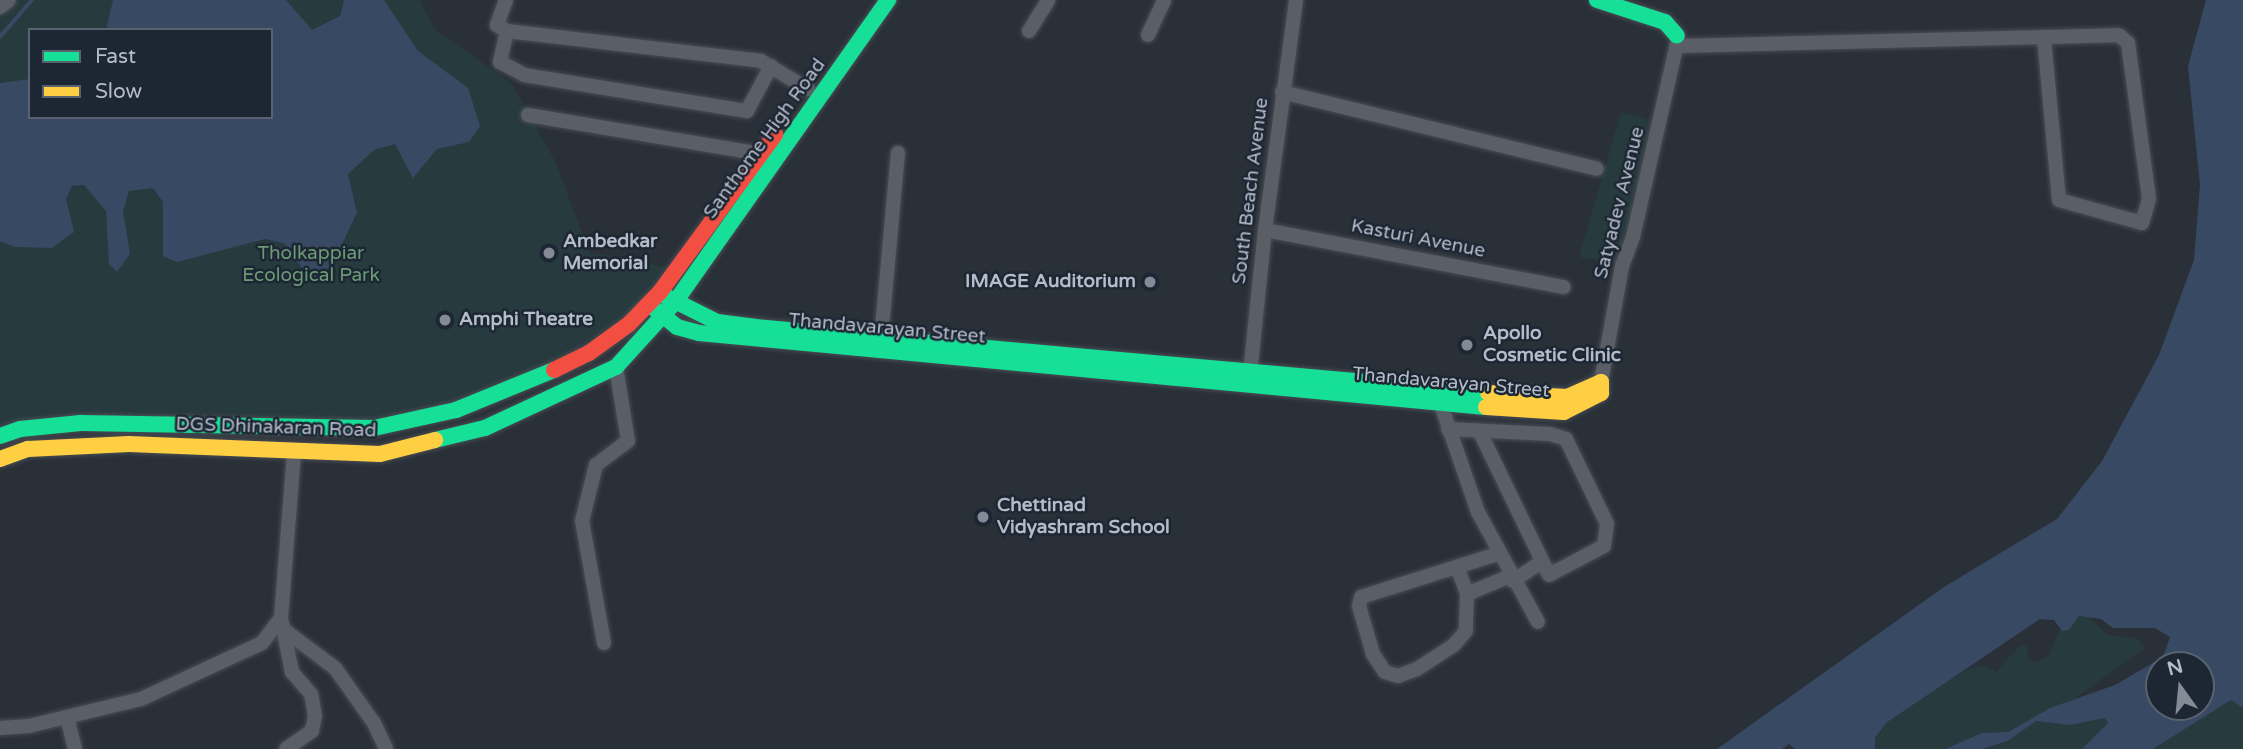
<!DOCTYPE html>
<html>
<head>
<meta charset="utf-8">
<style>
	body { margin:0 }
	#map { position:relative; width:2243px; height:749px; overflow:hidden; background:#2a3038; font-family:"Varela Round",sans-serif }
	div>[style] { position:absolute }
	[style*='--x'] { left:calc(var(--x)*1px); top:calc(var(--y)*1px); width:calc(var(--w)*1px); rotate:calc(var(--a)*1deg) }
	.green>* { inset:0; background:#273a3e }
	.water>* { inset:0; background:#384963 }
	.stream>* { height:3.5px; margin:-1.75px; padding:0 1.75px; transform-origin:1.75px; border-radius:1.75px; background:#384963 }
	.roads { filter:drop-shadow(0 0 2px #484c53) drop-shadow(0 0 2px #484c53) }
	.street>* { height:14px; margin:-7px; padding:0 7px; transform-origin:7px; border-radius:7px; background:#5a5e66 }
	.fast>* { height:16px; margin:-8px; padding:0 8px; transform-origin:8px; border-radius:8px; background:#16e098 }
	.slow>* { height:16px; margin:-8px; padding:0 8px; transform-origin:8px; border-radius:8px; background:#ffcf43 }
	.jam>* { height:16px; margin:-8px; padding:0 8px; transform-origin:8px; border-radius:8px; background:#f24e42 }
	.dots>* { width:19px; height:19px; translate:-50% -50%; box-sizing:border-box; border:4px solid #1d2633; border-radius:50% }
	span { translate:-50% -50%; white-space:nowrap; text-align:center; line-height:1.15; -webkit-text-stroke:5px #1d2633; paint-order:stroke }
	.street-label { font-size:19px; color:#b4bcc9 }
	.poi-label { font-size:19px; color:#b4bcc9; font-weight:700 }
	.left { translate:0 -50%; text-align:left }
	.right { translate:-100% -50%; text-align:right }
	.park-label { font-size:19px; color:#6b9a76 }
	.legend { position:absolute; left:28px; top:28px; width:245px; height:91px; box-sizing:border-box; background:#1d2633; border:2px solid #59626f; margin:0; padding:9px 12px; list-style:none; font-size:21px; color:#b4bcc9 }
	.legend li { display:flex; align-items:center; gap:14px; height:35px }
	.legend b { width:35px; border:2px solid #59626f }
	.north { position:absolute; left:2145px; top:651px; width:70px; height:70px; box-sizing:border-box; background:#1d2633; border:2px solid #59626f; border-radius:50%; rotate:345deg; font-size:19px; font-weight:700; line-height:28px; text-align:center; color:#b4bcc9 }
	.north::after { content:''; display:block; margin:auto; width:24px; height:32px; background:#848b96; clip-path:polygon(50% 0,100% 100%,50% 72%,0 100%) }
</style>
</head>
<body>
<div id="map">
	<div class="green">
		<div style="clip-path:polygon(evenodd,0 0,419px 0,435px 29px,511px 83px,555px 161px,589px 252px,669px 268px,628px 314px,574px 350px,522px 379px,449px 405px,368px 419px,0 427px,0 0,30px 30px,271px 30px,271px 117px,30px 117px,30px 30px)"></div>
		<div style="clip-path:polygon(1621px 112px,1657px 122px,1623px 264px,1579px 257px)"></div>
		<div style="clip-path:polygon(2079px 616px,2088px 617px,2108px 635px,2137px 638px,2145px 648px,2074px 699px,2008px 732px,1982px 733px,1945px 749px,1875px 749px,1875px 738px,1886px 723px,1939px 686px,1973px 667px,1984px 665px,1996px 672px,2020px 645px,2027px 646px,2027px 659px,2034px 662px,2049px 656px,2059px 630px)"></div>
		<div style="clip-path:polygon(2231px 700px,2243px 708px,2243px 749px,2153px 749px)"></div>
		<div style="clip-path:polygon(2105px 718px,2108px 723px,2082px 749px,1982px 749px,2008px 741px,2036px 721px,2070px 725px)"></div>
	</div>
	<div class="water">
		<div style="clip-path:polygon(113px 0,286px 0,312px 30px,340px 16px,344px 0,384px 0,418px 51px,468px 88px,480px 126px,469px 142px,437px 149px,413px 178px,395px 144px,374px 150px,348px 174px,357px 213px,323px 283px,311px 280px,284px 243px,265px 239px,177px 262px,163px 256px,163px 202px,153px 188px,129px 191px,123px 211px,130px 254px,117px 272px,109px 264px,106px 211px,84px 185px,72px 186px,66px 199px,74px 232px,52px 248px,15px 247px,0 241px,0 83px,30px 79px,30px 117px,271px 117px,271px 30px,106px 30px)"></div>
		<div style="clip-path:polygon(evenodd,2206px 0,2243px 0,2243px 708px,2231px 700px,2153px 749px,2082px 749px,2108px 723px,2105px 718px,2070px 725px,2036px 721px,2008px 741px,1982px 749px,1945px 749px,1982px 733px,2008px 732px,2050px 708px,2115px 685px,2163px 657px,2170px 637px,2155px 628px,2113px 628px,2101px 619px,2079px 616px,2069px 630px,2062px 631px,2054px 620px,2040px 619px,1886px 723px,1875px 738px,1875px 749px,1795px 749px,1789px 744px,1782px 749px,1717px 749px,1944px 587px,2057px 519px,2102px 461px,2159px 355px,2194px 260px,2200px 185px,2188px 66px,2206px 0,2201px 665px,2201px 707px,2159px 707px,2159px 665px,2201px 665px)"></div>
	</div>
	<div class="stream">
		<div style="--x:0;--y:37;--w:49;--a:-49.1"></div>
	</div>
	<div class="roads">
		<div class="street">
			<div style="--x:506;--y:0;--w:27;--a:110"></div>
			<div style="--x:497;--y:25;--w:12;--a:31"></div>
			<div style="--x:507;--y:31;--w:256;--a:6.7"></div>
			<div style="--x:761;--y:61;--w:55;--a:30.8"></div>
			<div style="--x:0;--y:7;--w:11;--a:-38"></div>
			<div style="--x:507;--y:31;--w:32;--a:103"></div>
			<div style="--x:500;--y:62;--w:27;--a:28"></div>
			<div style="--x:524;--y:75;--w:226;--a:9.2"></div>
			<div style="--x:747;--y:111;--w:51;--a:-61.9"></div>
			<div style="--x:1029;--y:31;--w:36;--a:-58"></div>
			<div style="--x:1148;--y:35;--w:38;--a:-65"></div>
			<div style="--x:1679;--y:46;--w:438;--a:-1.4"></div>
			<div style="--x:2117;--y:35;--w:3;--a:18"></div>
			<div style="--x:2120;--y:36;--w:11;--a:41"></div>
			<div style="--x:2128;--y:43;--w:157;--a:82.3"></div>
			<div style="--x:2149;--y:199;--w:25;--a:106"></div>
			<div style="--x:2142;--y:223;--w:86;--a:-164.5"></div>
			<div style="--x:2059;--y:200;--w:164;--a:-95.3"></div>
			<div style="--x:1282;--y:92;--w:324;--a:13.7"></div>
			<div style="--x:528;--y:115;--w:236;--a:9.5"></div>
			<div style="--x:1265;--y:230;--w:304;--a:10.8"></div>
			<div style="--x:881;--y:339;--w:187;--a:-84.8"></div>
			<div style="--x:1254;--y:380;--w:7;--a:-124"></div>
			<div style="--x:1250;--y:374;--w:145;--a:-84.1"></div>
			<div style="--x:1265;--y:230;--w:232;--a:-82.3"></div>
			<div style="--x:1601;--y:382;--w:118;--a:-79.7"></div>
			<div style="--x:1622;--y:266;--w:31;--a:-69"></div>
			<div style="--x:1633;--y:237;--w:203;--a:-77.2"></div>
			<div style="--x:1439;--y:399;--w:120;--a:71"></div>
			<div style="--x:1478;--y:512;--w:125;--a:61.4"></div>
			<div style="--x:1448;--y:429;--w:102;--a:2.8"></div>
			<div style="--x:1550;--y:434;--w:17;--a:17"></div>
			<div style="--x:1566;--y:439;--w:94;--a:64.2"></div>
			<div style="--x:1607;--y:524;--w:22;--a:98"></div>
			<div style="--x:1604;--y:546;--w:62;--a:152.2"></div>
			<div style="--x:1549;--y:575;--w:159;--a:-115.8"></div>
			<div style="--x:1458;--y:569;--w:27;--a:70"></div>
			<div style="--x:1467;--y:594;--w:37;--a:92"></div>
			<div style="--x:1466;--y:631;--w:18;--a:131"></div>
			<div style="--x:1454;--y:645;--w:44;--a:147"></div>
			<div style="--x:1417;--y:669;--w:20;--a:160"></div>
			<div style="--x:1398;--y:676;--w:14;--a:-163"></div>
			<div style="--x:1385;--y:672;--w:22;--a:-124"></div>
			<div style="--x:1373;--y:654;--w:50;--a:-106.3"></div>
			<div style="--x:1359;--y:606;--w:9;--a:-77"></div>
			<div style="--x:1361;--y:597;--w:143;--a:-17.5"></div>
			<div style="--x:1513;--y:581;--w:34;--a:-34"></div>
			<div style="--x:1467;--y:594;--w:47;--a:-22.7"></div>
			<div style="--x:283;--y:629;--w:65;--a:36.9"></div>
			<div style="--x:335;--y:668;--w:67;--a:54.7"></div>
			<div style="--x:374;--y:723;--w:29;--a:65"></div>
			<div style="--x:604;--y:643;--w:124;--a:-100.2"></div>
			<div style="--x:582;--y:521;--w:58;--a:-76"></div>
			<div style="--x:596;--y:465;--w:40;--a:-37"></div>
			<div style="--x:628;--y:441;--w:75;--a:-99.2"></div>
			<div style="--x:67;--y:717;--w:33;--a:76"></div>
			<div style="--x:0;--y:728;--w:29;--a:-4"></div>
			<div style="--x:29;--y:726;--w:115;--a:-13.6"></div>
			<div style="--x:141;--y:699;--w:133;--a:-24.8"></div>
			<div style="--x:262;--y:643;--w:31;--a:-53"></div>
			<div style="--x:286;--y:749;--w:32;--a:-35"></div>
			<div style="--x:312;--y:731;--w:15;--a:-79"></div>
			<div style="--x:315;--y:716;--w:22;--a:-100"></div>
			<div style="--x:311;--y:694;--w:29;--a:-131"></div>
			<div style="--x:292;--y:672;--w:55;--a:-101.5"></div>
			<div style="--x:281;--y:618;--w:166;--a:-85.5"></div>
		</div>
		<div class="fast">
			<div style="--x:1597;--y:0;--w:71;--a:17.9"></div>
			<div style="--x:1665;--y:22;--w:18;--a:49"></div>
			<div style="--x:661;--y:294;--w:63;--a:26.6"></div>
			<div style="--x:717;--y:322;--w:38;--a:7"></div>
			<div style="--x:755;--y:327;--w:736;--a:5.15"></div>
			<div style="--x:650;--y:305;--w:35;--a:39"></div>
			<div style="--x:677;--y:327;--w:23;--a:15"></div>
			<div style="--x:699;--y:333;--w:790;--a:5.37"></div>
			<div style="--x:0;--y:436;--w:21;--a:-19"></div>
			<div style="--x:20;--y:429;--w:61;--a:-5.6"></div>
			<div style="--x:81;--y:423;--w:293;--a:1"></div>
			<div style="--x:374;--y:428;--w:84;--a:-12.4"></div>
			<div style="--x:456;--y:410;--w:106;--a:-22.2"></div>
			<div style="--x:435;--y:440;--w:51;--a:-13.5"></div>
			<div style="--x:485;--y:428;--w:145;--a:-25"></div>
			<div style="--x:616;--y:367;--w:88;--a:-47.8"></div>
			<div style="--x:675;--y:302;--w:370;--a:-54.8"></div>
		</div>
		<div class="slow">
			<div style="--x:1486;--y:407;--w:78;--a:3.7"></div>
			<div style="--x:1564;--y:412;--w:42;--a:-27.2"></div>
			<div style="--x:1601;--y:393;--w:11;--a:-90"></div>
			<div style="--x:1601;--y:382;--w:36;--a:156"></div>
			<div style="--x:1568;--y:397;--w:80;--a:-177.1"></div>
			<div style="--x:0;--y:459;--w:30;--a:-20"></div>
			<div style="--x:28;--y:449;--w:101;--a:-2.8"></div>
			<div style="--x:129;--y:444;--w:251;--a:2.3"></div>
			<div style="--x:380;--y:454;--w:57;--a:-14.3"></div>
		</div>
		<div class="jam">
			<div style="--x:554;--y:370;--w:39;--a:-26"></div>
			<div style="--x:589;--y:353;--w:49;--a:-35.9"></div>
			<div style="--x:629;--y:324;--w:45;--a:-45.9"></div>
			<div style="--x:660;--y:292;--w:195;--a:-53.8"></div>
		</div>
	</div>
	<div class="dots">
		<div style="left:549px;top:253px;background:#848b96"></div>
		<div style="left:1150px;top:282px;background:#848b96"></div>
		<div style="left:445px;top:320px;background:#848b96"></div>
		<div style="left:1467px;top:345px;background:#848b96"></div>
		<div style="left:983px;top:517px;background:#848b96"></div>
	</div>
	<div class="street-label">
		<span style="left:765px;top:139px;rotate:-54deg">Santhome High Road</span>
		<span style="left:1251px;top:191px;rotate:-83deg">South Beach Avenue</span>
		<span style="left:1620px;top:203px;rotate:-76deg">Satyadev Avenue</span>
		<span style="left:1418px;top:239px;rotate:11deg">Kasturi Avenue</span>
		<span style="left:887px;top:329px;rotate:5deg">Thandavarayan Street</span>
		<span style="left:1451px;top:383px;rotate:5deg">Thandavarayan Street</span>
		<span style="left:276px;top:428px;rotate:2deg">DGS Dhinakaran Road</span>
	</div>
	<div class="poi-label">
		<span class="left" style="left:563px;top:253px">Ambedkar<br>Memorial</span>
		<span class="right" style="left:1136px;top:282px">IMAGE Auditorium</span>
		<span class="left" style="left:459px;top:320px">Amphi Theatre</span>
		<span class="left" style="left:1483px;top:345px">Apollo<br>Cosmetic Clinic</span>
		<span class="left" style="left:997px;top:517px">Chettinad<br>Vidyashram School</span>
	</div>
	<div class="park-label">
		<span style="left:311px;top:265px">Tholkappiar<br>Ecological Park</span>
	</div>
	<ul class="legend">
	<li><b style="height:9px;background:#16e098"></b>Fast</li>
	<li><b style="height:9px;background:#ffcf43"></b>Slow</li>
	</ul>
	<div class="north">N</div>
</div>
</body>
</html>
